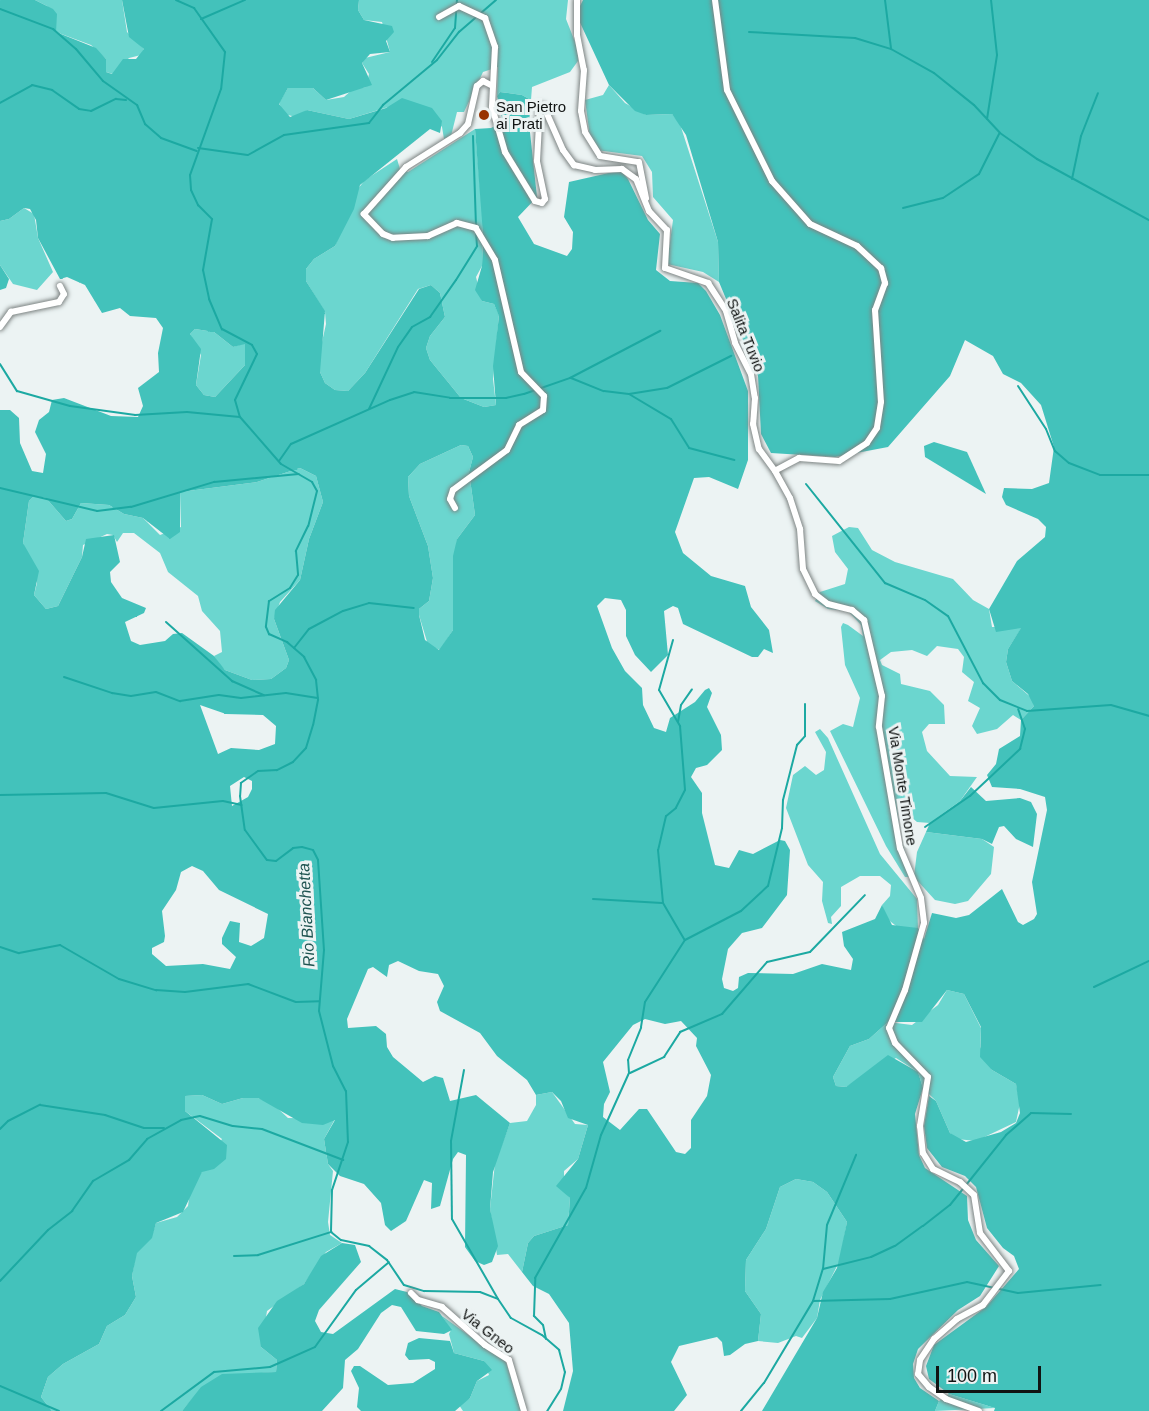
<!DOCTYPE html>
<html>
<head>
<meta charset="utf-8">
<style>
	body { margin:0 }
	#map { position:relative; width:1149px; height:1411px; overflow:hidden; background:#ecf3f3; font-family:Helvetica,sans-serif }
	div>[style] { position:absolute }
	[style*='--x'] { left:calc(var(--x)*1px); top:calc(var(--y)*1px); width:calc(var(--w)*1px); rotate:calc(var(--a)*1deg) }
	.green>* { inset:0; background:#6bd6cf }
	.forest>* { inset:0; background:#43c2bb }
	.stream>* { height:2px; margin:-1px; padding:0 1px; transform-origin:1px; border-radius:1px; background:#1ca9a2 }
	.roads { filter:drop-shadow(0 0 2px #7d8483) drop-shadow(0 0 2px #7d8483) }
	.minor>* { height:6px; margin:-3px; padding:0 3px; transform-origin:3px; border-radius:3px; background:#fff }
	.dots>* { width:16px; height:16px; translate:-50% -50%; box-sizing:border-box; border:3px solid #ecf3f3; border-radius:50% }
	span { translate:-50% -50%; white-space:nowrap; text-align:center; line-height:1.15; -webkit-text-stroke:6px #ecf3f3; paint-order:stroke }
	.poi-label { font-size:15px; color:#111413 }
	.left { translate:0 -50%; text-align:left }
	.street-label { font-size:15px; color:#111413 }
	.water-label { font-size:16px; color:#1f5451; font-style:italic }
	.scale { position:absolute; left:936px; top:1366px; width:105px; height:27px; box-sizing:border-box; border:3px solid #111413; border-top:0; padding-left:8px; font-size:18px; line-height:21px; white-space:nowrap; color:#111413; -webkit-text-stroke:4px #ecf3f3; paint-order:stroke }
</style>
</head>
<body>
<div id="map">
	<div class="green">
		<div style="clip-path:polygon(35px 0,122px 0,127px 32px,144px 49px,141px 55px,129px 58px,113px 74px,106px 72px,106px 59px,91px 45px,56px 32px,56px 20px,47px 6px)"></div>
		<div style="clip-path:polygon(359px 0,568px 0,566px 19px,579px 52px,578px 61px,570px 72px,532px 87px,531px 100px,522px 95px,500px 92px,497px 96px,498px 67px,483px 72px,464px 112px,457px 112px,451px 136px,444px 139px,442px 127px,426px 107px,408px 101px,349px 119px,307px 110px,296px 117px,284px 114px,279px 103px,288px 88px,313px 88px,326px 100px,344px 97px,353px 89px,366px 87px,369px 74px,362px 63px,365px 58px,390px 52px,382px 22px,364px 20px,358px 10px)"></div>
		<div style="clip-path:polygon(609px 85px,625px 103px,646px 115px,672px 114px,680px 124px,718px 242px,719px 282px,703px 272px,667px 264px,673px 220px,653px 197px,652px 172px,642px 156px,596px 150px,590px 137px,585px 100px,603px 95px)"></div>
		<div style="clip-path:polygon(475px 129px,483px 221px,482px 266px,476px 277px,482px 301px,494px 304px,499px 315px,493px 379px,496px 405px,484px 407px,461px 398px,430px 360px,426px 348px,430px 336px,445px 317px,440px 293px,431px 285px,418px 289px,365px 373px,348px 391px,335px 390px,325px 383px,320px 372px,318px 360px,326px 324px,325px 312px,306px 281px,306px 269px,314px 259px,335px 246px,357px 190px,365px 180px,397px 159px,400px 169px,408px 172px)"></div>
		<div style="clip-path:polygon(24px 208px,34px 214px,38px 238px,53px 272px,37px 290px,13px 284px,0 265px,0 221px,9px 219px)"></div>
		<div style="clip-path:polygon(195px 329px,214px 332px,233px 347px,245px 343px,245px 365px,215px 397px,204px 395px,196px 385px,201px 355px,190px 334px)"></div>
		<div style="clip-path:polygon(461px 445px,468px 446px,473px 457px,469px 472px,475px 515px,457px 539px,453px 630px,440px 650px,428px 645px,419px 615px,419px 609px,429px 601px,433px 578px,428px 546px,409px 496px,408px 477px,420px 464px)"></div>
		<div style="clip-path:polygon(300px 468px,316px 476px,323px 502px,309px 539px,300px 580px,280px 602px,274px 619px,289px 660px,286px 668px,271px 679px,252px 680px,225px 670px,219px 664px,214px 656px,222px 652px,220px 631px,202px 611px,198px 596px,168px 572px,160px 553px,134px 533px,123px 533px,117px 542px,113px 535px,107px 534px,83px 545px,82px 557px,58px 606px,46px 609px,34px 595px,37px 583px,23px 543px,29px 501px,34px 496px,46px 498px,66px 521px,72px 519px,81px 503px,109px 505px,124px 514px,143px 518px,160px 535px,181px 527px,180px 492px,257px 482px)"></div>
		<div style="clip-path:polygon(849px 527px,858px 528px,872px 550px,895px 562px,953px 579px,973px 600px,989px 609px,992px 627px,1022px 627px,1008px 649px,1006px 662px,1012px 681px,1033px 699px,1034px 706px,1021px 720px,1013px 715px,997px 729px,977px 734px,972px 726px,980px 708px,968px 701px,974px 682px,962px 672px,964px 657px,958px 649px,937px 646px,927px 656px,912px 650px,891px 652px,880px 660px,882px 665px,900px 674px,901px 684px,930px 691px,944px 705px,945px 724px,929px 724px,922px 732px,927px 751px,950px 776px,977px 777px,960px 801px,930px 823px,917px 822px,909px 815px,906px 800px,896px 799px,901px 841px,914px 876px,917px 852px,926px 832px,982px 839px,994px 847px,991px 874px,968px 901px,955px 904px,935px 900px,914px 877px,905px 877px,886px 846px,830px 731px,843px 724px,853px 727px,860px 698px,845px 665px,841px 627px,843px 623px,848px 625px,863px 636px,861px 625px,848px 611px,828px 609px,815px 601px,820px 592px,845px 584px,848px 569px,835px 552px,832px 536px)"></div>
		<div style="clip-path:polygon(820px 729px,828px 738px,880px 854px,917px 899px,918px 928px,900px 929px,886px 918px,882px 905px,890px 896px,891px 885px,880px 876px,860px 876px,841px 887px,841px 906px,831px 917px,832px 924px,828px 923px,822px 901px,823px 882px,808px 865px,786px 808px,793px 775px,805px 766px,816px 775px,824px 770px,826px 752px,815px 732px)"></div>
		<div style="clip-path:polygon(947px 990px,964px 994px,981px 1028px,980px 1047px,992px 1070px,1016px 1084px,1020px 1103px,1016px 1122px,976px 1141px,957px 1139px,950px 1133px,936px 1101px,923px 1088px,918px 1072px,896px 1058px,846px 1087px,836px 1086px,833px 1077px,850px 1046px,869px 1039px,888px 1022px,912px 1025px,938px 1005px)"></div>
		<div style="clip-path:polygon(552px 1092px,575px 1124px,588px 1125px,578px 1159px,564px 1171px,564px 1191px,570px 1198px,568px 1225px,534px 1236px,528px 1243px,522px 1272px,508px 1254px,497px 1255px,490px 1209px,495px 1163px,510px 1123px,527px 1121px,536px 1105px,536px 1095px)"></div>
		<div style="clip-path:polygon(202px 1095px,222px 1104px,243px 1098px,258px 1098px,273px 1104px,288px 1118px,335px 1119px,324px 1139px,328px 1164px,333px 1171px,328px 1222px,330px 1235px,342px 1243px,326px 1252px,304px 1284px,267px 1311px,261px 1347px,277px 1360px,276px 1372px,248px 1374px,193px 1398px,182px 1411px,52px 1411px,41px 1397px,48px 1377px,63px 1364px,99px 1344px,107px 1326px,125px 1315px,136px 1297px,132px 1276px,136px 1253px,151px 1238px,156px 1223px,177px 1217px,188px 1206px,190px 1191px,222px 1139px,185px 1111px,185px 1096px)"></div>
		<div style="clip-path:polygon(796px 1179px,813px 1182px,827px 1192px,847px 1222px,840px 1260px,820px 1300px,817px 1318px,802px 1338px,796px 1336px,778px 1343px,758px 1341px,761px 1314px,745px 1291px,746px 1260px,766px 1229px,780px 1187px)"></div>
		<div style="clip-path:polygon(442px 1316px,506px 1362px,521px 1411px,463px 1411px,459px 1405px,470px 1398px,477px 1381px,489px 1375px,484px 1361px,454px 1353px,449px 1334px,451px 1330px)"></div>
		<div style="clip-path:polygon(949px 1394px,995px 1408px,935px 1411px,939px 1401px)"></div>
	</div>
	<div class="forest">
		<div style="clip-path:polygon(evenodd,0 0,35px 0,53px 9px,57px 14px,56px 32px,96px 48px,106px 59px,106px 72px,112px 74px,123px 59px,136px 59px,144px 49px,129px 37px,122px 0,359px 0,358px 10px,364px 20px,392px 26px,394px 32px,386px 41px,390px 52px,370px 54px,362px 63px,372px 85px,326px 100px,313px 88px,288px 88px,279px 104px,290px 117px,307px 110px,349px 119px,386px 108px,402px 98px,432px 108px,442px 121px,440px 133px,430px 129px,360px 185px,354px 209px,335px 246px,314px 259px,306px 269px,306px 281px,325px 311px,320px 372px,325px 383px,335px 390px,348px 391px,365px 373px,419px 289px,431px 285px,440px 293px,445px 317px,430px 336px,426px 348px,430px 360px,461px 398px,484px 407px,496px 405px,493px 366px,499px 316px,494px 304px,482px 301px,475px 290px,482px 266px,483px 234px,475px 129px,491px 128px,503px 122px,497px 96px,500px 92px,522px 95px,531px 100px,529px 123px,537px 197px,518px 217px,534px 244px,567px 256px,572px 249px,573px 232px,564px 217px,569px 182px,613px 172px,622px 172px,628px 179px,648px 220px,660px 234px,656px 270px,670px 281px,698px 283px,706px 291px,720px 315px,748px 391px,748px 460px,738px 489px,709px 477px,694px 478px,675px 532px,683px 553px,711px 576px,745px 586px,751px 607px,769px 630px,773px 653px,764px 649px,758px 657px,752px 657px,683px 624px,678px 608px,673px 606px,664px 611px,668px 655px,651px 672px,635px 655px,626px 636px,626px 610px,621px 600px,605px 598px,597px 606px,612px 648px,625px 671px,642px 688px,643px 705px,654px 728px,666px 732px,670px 718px,695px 702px,705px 690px,709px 688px,712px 693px,707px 707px,721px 735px,722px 750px,707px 765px,696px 768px,691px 777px,702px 793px,702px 813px,715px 865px,729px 868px,739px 850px,753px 854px,780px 840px,785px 841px,790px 850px,787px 895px,762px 928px,742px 933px,728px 949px,722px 979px,724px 988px,733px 991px,738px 988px,739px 977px,748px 973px,793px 974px,822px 964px,851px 970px,853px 959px,844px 946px,842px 932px,875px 919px,882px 905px,892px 925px,918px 928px,924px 939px,932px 913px,956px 918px,969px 915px,1002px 889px,1018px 922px,1023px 925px,1034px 919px,1037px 914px,1032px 882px,1047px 810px,1045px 797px,1020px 789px,992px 787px,987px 775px,996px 764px,999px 749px,1020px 736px,1021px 720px,1034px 706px,1028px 694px,1012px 681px,1006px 662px,1008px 649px,1021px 628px,996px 632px,989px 609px,1017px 561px,1045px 537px,1046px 527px,1038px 519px,1006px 505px,1002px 497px,1004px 488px,1032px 489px,1049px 483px,1054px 447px,1041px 405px,1021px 383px,1003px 374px,993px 356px,965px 340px,950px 376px,888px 447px,835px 457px,771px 453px,761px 434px,758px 376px,719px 282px,718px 242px,686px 135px,672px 114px,646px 115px,635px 111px,609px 85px,576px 14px,583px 0,1149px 0,1149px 1411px,994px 1411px,995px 1408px,949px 1394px,929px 1379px,926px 1366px,934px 1345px,986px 1307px,1019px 1269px,1014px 1256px,1003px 1248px,987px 1228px,976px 1187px,965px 1176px,942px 1167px,927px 1148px,924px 1126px,929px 1096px,936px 1101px,950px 1133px,966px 1142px,1001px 1132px,1016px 1123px,1020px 1113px,1016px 1084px,992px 1070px,980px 1057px,981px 1027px,964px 994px,947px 990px,922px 1022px,888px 1022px,869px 1039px,850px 1046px,833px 1077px,836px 1086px,846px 1087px,888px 1055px,918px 1072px,923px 1088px,915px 1114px,919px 1155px,925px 1168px,967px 1196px,968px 1220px,976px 1240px,999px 1266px,980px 1296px,958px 1310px,918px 1349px,913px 1364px,914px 1378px,920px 1388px,939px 1401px,935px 1411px,762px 1411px,817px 1318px,823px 1292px,837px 1268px,847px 1222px,827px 1192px,813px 1182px,796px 1179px,780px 1187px,766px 1229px,746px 1260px,745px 1291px,761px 1314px,758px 1341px,745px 1344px,730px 1355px,724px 1356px,722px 1342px,717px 1337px,679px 1346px,671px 1362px,687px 1395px,674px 1411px,563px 1411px,573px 1371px,569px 1323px,549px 1294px,533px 1286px,522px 1272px,528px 1243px,534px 1236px,568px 1225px,570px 1198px,556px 1186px,578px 1159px,588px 1125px,568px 1118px,561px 1101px,552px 1092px,536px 1095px,527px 1080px,497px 1056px,480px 1033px,440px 1011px,437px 1002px,444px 986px,438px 974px,419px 971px,398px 961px,389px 965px,387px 977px,373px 967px,368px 969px,347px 1019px,348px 1028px,376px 1026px,386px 1034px,387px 1047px,393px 1057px,423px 1082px,435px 1076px,443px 1078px,450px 1101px,476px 1095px,510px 1123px,493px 1172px,490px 1209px,498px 1246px,492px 1262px,484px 1265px,475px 1261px,465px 1247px,466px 1155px,458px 1152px,453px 1159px,440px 1206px,431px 1209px,432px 1183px,424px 1180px,406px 1221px,391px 1231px,385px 1225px,381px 1203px,364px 1184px,340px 1176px,328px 1164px,324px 1139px,335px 1120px,323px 1125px,302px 1123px,258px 1098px,243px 1098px,222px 1104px,202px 1095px,185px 1096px,185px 1111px,227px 1145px,226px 1159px,214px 1169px,202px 1172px,183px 1212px,156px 1223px,152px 1238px,137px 1253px,132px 1276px,136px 1297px,125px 1315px,107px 1326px,99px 1344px,63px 1364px,48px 1377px,41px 1397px,52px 1411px,0 1411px,0 410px,10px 410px,19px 418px,20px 443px,32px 471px,43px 473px,46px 454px,35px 432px,39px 420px,49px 412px,52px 400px,64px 398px,111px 416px,138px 417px,143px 406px,138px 388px,159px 372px,158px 353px,163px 328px,156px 318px,130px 316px,120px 308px,102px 313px,85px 285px,67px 277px,60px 279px,38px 238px,36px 220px,30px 209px,24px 208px,9px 219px,0 221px,0 0,195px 329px,214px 332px,233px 347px,245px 344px,245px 365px,215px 397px,204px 395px,196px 385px,201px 349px,190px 334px,195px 329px,0 0,461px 445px,468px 446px,473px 457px,469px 472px,475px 515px,457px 539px,453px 556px,453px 630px,439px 650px,425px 640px,419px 615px,419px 609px,429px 601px,433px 578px,428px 546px,409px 496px,408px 477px,420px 464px,461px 445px,0 0,300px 468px,316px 476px,323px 502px,309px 539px,300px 580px,275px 610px,274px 619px,289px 660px,286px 668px,271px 679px,252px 680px,225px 670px,214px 656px,182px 633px,173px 634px,165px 641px,140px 645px,131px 641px,125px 622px,144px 613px,146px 608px,122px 598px,111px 582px,110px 572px,120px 562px,114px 535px,86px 539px,82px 557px,58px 606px,46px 609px,34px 595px,39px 571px,23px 543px,29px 501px,34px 496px,46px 498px,66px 521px,72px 519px,81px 503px,109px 505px,124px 514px,143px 518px,170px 539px,180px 532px,180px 492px,257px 482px,300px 468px,0 0,200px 705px,226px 714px,263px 715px,276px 726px,275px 744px,259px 750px,231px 748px,218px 754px,200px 705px,0 0,244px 777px,252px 781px,252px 789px,248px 797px,232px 806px,230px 786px,244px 777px,0 0,192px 866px,203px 871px,219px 890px,268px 914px,264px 938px,251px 946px,239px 942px,240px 923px,230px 921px,222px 938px,222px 944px,236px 957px,230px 969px,203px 964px,166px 966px,152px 954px,152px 948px,164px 942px,165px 936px,162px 911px,176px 890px,181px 872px,192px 866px,0 0,645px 1019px,665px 1024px,681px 1021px,697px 1038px,696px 1046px,711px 1075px,707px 1096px,691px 1120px,691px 1148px,685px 1154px,676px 1152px,647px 1109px,639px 1109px,620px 1130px,603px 1117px,604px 1104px,610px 1092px,603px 1062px,633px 1025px,645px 1019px)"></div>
		<div style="clip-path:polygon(0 265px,9px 279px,6px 288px,0 290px)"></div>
		<div style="clip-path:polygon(934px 442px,967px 452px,986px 494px,925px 457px,924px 446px)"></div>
		<div style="clip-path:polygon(971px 787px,986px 801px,1020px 798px,1031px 802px,1037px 814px,1033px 847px,1016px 839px,1004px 826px,999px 827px,992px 844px,982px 839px,926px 832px,930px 823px,960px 801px)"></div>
		<div style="clip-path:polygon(342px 1243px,355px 1245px,361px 1262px,319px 1310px,315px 1321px,321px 1332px,333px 1334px,395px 1289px,407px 1292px,422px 1306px,439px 1312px,452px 1330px,444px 1334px,416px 1331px,401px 1307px,392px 1305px,381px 1313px,358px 1349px,345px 1360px,343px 1388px,322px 1411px,182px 1411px,201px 1387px,222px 1374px,276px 1372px,277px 1360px,261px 1347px,258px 1328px,277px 1301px,304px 1284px,321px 1256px)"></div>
		<div style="clip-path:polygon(419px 1338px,450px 1341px,454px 1353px,484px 1361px,492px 1370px,477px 1381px,470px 1398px,455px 1411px,361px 1411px,357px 1407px,359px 1388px,351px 1371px,354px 1366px,360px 1366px,388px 1385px,413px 1383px,435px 1369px,435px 1362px,429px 1359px,409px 1360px,405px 1355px,408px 1343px)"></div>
	</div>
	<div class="stream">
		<div style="--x:176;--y:0;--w:20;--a:24"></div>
		<div style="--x:194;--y:8;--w:54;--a:54.8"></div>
		<div style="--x:225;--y:52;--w:37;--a:96"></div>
		<div style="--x:221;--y:89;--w:91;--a:109.8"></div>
		<div style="--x:190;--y:175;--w:15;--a:86"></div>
		<div style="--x:191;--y:190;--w:17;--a:65"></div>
		<div style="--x:198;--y:205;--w:20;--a:45"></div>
		<div style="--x:212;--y:219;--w:52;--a:100"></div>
		<div style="--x:203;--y:270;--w:30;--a:78"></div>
		<div style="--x:209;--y:299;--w:33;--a:67"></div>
		<div style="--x:222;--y:329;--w:34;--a:28"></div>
		<div style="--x:252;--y:345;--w:10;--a:61"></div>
		<div style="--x:257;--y:354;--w:51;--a:115.6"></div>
		<div style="--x:235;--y:400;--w:18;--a:74"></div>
		<div style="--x:240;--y:417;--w:62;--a:48.9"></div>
		<div style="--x:281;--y:464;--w:36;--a:30"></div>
		<div style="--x:312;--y:482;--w:10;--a:61"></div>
		<div style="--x:317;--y:491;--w:36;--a:104"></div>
		<div style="--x:308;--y:526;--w:28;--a:116"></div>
		<div style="--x:296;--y:551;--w:24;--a:85"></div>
		<div style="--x:298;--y:575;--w:15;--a:122"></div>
		<div style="--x:290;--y:588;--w:25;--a:148"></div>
		<div style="--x:269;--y:601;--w:26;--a:97"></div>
		<div style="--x:266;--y:627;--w:8;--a:67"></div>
		<div style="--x:269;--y:634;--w:20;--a:24"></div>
		<div style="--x:287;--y:642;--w:23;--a:41"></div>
		<div style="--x:304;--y:657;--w:26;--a:62"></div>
		<div style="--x:316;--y:680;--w:20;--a:84"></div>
		<div style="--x:318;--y:700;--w:25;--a:101"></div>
		<div style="--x:313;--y:725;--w:24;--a:107"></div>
		<div style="--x:306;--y:748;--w:19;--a:133"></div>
		<div style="--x:293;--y:762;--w:18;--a:153"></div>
		<div style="--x:277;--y:770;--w:19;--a:177"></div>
		<div style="--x:258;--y:771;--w:21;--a:145"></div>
		<div style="--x:241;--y:783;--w:13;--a:94"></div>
		<div style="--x:240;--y:796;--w:34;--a:82"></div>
		<div style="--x:245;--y:830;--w:37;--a:54"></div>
		<div style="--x:267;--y:860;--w:9;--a:6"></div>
		<div style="--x:276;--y:861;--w:21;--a:-37"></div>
		<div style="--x:293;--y:848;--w:9;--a:-6"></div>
		<div style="--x:302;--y:847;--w:11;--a:15"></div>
		<div style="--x:313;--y:850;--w:11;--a:63"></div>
		<div style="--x:318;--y:860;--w:90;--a:86.2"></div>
		<div style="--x:324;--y:950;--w:61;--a:94.7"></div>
		<div style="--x:319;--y:1011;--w:57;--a:75.7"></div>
		<div style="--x:333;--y:1066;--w:28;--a:63"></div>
		<div style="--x:346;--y:1091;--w:51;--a:87.8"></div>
		<div style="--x:348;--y:1142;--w:51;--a:108.4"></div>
		<div style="--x:332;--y:1190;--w:42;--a:91.4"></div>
		<div style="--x:331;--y:1232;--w:13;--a:39"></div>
		<div style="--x:341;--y:1240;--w:29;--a:12"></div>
		<div style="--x:369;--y:1246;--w:23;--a:38"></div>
		<div style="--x:387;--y:1260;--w:30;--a:56"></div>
		<div style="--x:404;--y:1285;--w:21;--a:17"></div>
		<div style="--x:424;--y:1291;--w:56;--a:1"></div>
		<div style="--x:480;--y:1292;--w:19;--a:21"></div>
		<div style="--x:498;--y:1299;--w:23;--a:56"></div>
		<div style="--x:511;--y:1318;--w:35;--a:29"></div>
		<div style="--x:542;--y:1335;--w:23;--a:41"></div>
		<div style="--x:559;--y:1350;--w:23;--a:75"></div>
		<div style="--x:565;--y:1372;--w:17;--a:103"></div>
		<div style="--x:561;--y:1389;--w:26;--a:122"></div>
		<div style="--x:885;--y:0;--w:48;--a:82.9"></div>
		<div style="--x:0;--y:9;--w:57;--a:20.7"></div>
		<div style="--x:53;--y:29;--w:30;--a:41"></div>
		<div style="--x:76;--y:49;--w:42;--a:49.8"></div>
		<div style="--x:103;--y:81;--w:42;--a:35.2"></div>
		<div style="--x:137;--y:105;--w:21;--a:67"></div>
		<div style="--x:145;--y:124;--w:21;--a:41"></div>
		<div style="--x:161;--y:138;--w:38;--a:20"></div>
		<div style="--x:201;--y:19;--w:48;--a:-23.4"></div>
		<div style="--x:749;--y:32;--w:106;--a:3.2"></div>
		<div style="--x:855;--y:38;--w:38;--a:17"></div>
		<div style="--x:891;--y:49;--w:49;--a:29.2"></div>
		<div style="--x:934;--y:73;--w:51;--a:38.7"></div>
		<div style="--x:974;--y:105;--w:38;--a:47"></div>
		<div style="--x:1000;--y:133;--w:45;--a:35.1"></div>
		<div style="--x:1037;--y:159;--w:128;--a:28.6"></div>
		<div style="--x:432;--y:62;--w:41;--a:-55.9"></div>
		<div style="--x:455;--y:28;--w:28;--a:-86"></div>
		<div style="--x:0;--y:103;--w:37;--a:-29"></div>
		<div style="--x:32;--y:85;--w:21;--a:14"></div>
		<div style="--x:52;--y:90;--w:33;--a:35"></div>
		<div style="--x:79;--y:109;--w:12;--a:9"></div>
		<div style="--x:91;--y:111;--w:28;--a:-26"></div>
		<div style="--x:116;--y:99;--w:10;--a:6"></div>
		<div style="--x:987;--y:119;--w:65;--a:-81.1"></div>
		<div style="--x:997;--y:55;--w:55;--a:-96.2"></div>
		<div style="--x:473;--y:136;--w:90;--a:88.1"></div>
		<div style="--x:198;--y:148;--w:50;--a:8"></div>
		<div style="--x:248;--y:155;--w:41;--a:-29.1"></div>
		<div style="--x:284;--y:135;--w:86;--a:-8"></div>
		<div style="--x:369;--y:123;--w:23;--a:-52"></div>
		<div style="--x:383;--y:105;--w:70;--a:-39.8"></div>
		<div style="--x:437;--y:60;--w:36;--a:-52"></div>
		<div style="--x:459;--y:32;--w:49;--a:-40.9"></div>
		<div style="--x:1072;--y:179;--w:44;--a:-78.2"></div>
		<div style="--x:1081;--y:136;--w:46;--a:-68.4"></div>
		<div style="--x:903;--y:208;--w:41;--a:-14"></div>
		<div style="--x:943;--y:198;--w:43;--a:-33.7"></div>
		<div style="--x:979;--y:174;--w:45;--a:-63.4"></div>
		<div style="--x:0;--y:364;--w:32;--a:58"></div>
		<div style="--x:17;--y:391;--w:55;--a:15.8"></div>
		<div style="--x:70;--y:406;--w:66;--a:7.9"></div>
		<div style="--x:135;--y:415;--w:52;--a:-3.3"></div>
		<div style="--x:187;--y:412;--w:53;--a:5.4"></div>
		<div style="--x:571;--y:378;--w:35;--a:22"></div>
		<div style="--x:604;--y:391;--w:25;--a:7"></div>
		<div style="--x:629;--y:394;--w:38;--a:-9"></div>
		<div style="--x:667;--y:388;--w:72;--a:-26.6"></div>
		<div style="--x:1018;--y:386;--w:51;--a:56.9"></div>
		<div style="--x:1046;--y:429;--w:24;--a:68"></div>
		<div style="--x:1055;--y:451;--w:18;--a:41"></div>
		<div style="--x:1069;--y:463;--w:33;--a:21"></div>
		<div style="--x:1100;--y:475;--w:49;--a:0"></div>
		<div style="--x:629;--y:394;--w:49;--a:30.8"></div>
		<div style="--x:671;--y:419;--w:34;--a:58"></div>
		<div style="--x:689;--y:448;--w:47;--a:14.9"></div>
		<div style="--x:369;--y:409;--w:68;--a:-64.9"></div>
		<div style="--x:398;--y:347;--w:24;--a:-55"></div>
		<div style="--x:412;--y:327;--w:21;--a:-29"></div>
		<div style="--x:430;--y:317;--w:45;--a:-54.9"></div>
		<div style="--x:456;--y:280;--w:40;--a:-58"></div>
		<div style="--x:477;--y:246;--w:14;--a:-94"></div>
		<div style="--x:279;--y:461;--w:21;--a:-55"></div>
		<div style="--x:291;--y:444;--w:108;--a:-24"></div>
		<div style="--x:390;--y:400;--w:25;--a:-18"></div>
		<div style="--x:414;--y:392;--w:36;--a:9"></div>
		<div style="--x:450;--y:398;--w:56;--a:0"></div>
		<div style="--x:506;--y:398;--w:18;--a:-13"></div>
		<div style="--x:524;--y:394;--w:49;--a:-19.2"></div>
		<div style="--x:570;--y:378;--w:102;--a:-27.6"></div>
		<div style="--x:806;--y:484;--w:127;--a:51.4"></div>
		<div style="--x:885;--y:583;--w:43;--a:23"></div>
		<div style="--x:925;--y:600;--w:28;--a:35"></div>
		<div style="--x:948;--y:616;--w:76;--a:62.4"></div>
		<div style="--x:983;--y:683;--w:24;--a:45"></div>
		<div style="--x:1000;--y:700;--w:29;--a:22"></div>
		<div style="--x:1027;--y:711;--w:84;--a:-4.1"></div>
		<div style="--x:1111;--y:705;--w:40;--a:16"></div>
		<div style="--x:0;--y:488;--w:100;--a:13.3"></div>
		<div style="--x:97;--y:511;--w:34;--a:-7"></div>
		<div style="--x:131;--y:507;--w:87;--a:-16.8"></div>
		<div style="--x:214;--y:482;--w:85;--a:-5.4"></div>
		<div style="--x:166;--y:622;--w:89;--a:41.8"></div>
		<div style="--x:232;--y:681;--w:35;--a:24"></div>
		<div style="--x:673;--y:640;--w:52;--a:105.6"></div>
		<div style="--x:659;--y:690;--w:42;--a:59.7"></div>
		<div style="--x:680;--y:726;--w:64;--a:85.5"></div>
		<div style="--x:685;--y:790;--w:20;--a:117"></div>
		<div style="--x:676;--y:808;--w:13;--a:141"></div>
		<div style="--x:666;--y:816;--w:35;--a:103"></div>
		<div style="--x:658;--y:850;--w:53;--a:84.6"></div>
		<div style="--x:663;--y:903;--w:42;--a:59.7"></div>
		<div style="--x:294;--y:648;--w:24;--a:-52"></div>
		<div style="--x:309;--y:629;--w:38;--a:-28"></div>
		<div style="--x:343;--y:611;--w:27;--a:-17"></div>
		<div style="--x:369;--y:603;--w:45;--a:6.3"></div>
		<div style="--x:64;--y:677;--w:51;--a:18.4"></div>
		<div style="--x:112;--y:693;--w:19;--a:9"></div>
		<div style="--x:131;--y:696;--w:25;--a:-9"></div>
		<div style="--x:156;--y:692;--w:26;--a:21"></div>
		<div style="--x:180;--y:701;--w:39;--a:-9"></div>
		<div style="--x:219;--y:695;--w:22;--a:8"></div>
		<div style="--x:241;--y:698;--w:45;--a:-6.3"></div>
		<div style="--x:286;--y:693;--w:32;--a:9"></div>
		<div style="--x:678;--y:722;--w:17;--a:-80"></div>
		<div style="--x:681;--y:705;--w:19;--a:-55"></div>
		<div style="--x:0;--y:795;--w:106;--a:-1.1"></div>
		<div style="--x:106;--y:793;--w:50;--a:17.4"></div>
		<div style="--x:154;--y:808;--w:69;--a:-5.8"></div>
		<div style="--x:223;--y:801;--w:19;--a:12"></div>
		<div style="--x:925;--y:827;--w:55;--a:-34.6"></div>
		<div style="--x:970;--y:796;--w:69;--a:-43.2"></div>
		<div style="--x:1020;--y:749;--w:21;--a:-76"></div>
		<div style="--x:1025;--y:729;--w:21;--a:-109"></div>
		<div style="--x:593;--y:899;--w:69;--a:3.3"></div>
		<div style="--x:0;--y:947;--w:20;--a:18"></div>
		<div style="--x:19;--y:953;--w:42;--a:-11"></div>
		<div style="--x:60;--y:945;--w:68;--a:30"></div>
		<div style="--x:119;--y:979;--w:39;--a:17"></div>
		<div style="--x:156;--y:990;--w:29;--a:4"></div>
		<div style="--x:185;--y:992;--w:64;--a:-7.2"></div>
		<div style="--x:248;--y:984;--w:51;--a:20.6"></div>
		<div style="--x:296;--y:1002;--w:23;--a:-2"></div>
		<div style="--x:1094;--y:987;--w:61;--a:-25.3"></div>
		<div style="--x:464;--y:1070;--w:72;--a:100.4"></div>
		<div style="--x:451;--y:1141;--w:78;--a:89.3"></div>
		<div style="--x:452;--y:1219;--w:92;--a:60.1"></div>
		<div style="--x:630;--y:1073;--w:38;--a:-25"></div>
		<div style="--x:664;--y:1057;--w:30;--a:-57"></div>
		<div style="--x:680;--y:1032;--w:46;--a:-23.2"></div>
		<div style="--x:722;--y:1014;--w:69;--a:-49.1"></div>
		<div style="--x:767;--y:962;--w:44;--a:-13.1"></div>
		<div style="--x:810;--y:952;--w:79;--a:-46"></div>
		<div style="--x:0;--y:1129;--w:11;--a:-45"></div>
		<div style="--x:8;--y:1121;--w:36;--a:-27"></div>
		<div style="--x:40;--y:1105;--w:66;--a:8.7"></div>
		<div style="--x:105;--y:1115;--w:41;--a:18.4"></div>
		<div style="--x:144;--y:1128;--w:20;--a:0"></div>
		<div style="--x:234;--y:1256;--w:24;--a:-2"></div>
		<div style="--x:258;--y:1255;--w:77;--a:-17.5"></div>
		<div style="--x:823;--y:1269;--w:49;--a:-14"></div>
		<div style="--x:871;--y:1257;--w:26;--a:-25"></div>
		<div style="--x:895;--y:1246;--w:34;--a:-36"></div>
		<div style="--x:923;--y:1226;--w:34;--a:-38"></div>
		<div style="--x:950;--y:1205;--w:90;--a:-51.3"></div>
		<div style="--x:1006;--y:1135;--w:33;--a:-41"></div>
		<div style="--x:1031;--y:1113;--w:40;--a:1.4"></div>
		<div style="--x:0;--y:1281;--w:70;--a:-46.7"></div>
		<div style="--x:48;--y:1230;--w:31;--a:-38"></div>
		<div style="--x:72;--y:1211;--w:37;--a:-55"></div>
		<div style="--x:93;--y:1181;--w:42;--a:-30.3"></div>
		<div style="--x:129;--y:1160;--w:28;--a:-49"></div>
		<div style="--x:147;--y:1139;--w:39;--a:-29"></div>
		<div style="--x:181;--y:1120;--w:19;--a:-12"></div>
		<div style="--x:200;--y:1116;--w:34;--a:17"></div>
		<div style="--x:233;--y:1126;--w:29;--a:6"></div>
		<div style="--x:262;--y:1129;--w:87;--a:20.9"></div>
		<div style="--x:813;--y:1301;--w:77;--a:-1.5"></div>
		<div style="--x:890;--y:1299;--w:79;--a:-12.4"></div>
		<div style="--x:967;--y:1282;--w:52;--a:12.2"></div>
		<div style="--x:1018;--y:1293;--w:83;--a:-5.5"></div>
		<div style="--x:546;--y:1339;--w:14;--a:-102"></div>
		<div style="--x:543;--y:1325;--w:13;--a:-135"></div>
		<div style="--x:534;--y:1316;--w:38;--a:-88"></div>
		<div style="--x:535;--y:1278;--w:103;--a:-60.5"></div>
		<div style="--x:586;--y:1188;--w:55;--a:-74.2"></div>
		<div style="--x:601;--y:1135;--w:68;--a:-65.7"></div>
		<div style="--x:629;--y:1073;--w:13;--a:-94"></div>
		<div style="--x:628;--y:1060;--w:35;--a:-68"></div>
		<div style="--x:641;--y:1027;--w:25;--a:-81"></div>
		<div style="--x:645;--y:1002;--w:74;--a:-57.2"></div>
		<div style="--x:685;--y:940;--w:63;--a:-27.4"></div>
		<div style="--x:741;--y:911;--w:37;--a:-43"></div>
		<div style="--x:768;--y:886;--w:60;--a:-76.4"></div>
		<div style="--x:782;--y:828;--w:28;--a:-88"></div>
		<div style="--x:783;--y:800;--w:57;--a:-75.7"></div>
		<div style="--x:797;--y:745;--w:12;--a:-48"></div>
		<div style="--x:805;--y:736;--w:32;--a:-90"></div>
		<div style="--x:0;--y:1386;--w:64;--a:23"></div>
		<div style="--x:161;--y:1411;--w:66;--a:-36.3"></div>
		<div style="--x:214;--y:1372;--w:56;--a:-5.1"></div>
		<div style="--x:270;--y:1367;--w:49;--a:-24"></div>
		<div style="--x:315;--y:1347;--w:70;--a:-54.3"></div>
		<div style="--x:356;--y:1290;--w:43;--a:-40.3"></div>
		<div style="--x:741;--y:1411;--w:36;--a:-51"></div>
		<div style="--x:764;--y:1383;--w:96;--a:-59.1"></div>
		<div style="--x:813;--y:1301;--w:34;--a:-73"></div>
		<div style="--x:823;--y:1269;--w:44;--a:-84.8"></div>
		<div style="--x:827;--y:1225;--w:76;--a:-67.5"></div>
	</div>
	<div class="roads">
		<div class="minor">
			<div style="--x:577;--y:0;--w:35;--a:90"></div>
			<div style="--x:577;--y:35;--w:36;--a:79"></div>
			<div style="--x:584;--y:70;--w:41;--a:94.2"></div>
			<div style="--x:581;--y:111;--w:21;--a:79"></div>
			<div style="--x:585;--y:132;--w:28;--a:58"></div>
			<div style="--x:600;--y:156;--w:39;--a:9"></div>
			<div style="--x:639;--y:162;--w:37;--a:79"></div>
			<div style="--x:715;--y:0;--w:91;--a:82.4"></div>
			<div style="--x:727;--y:90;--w:102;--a:63.7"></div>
			<div style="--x:772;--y:181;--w:57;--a:48.5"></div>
			<div style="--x:810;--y:224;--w:52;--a:25.1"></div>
			<div style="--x:857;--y:246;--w:33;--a:43"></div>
			<div style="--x:881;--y:268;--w:16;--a:75"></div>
			<div style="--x:885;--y:283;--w:29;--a:110"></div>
			<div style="--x:875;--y:310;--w:92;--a:86.3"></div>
			<div style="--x:881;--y:402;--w:26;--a:99"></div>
			<div style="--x:877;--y:428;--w:18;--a:124"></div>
			<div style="--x:867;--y:443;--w:33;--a:147"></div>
			<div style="--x:839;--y:461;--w:40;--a:-175.7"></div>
			<div style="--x:799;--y:458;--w:27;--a:152"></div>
			<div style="--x:775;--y:471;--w:31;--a:61"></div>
			<div style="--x:790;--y:498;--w:33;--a:72"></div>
			<div style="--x:800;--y:529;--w:40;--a:85.7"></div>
			<div style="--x:803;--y:569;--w:28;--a:64"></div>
			<div style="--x:815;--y:594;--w:16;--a:38"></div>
			<div style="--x:828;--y:604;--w:25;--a:14"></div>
			<div style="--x:852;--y:610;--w:16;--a:40"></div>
			<div style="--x:864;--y:620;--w:78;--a:76.7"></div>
			<div style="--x:882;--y:696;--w:31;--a:96"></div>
			<div style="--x:879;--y:727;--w:123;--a:80.2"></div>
			<div style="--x:900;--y:848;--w:54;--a:67.2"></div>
			<div style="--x:921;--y:898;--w:25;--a:83"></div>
			<div style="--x:924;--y:923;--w:70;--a:105.8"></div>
			<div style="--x:905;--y:990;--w:41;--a:112.8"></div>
			<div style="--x:889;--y:1028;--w:16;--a:68"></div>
			<div style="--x:895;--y:1043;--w:47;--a:45.9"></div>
			<div style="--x:928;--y:1077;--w:50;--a:99.3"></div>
			<div style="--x:920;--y:1126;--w:27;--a:84"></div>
			<div style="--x:923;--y:1153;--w:19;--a:58"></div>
			<div style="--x:933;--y:1169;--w:30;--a:26"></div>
			<div style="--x:960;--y:1182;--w:19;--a:43"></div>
			<div style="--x:974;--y:1195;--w:38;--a:81"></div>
			<div style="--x:980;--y:1233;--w:48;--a:52.7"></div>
			<div style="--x:1009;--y:1271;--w:43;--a:127.4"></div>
			<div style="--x:983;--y:1305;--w:30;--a:152"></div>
			<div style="--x:957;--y:1319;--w:30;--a:139"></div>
			<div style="--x:934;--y:1339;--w:25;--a:124"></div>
			<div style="--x:920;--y:1360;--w:14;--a:98"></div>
			<div style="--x:918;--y:1374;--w:17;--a:50"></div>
			<div style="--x:929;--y:1387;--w:21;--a:35"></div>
			<div style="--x:946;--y:1399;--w:35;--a:20"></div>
			<div style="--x:439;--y:17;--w:23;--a:-29"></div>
			<div style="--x:459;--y:6;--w:29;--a:25"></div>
			<div style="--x:485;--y:18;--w:31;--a:71"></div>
			<div style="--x:495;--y:47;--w:60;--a:92.9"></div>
			<div style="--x:492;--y:107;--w:47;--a:73.9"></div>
			<div style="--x:505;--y:152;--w:57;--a:58.5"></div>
			<div style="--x:535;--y:201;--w:7;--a:16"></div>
			<div style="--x:542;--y:203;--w:5;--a:-53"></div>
			<div style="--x:545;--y:199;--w:39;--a:-102"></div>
			<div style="--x:537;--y:161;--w:55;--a:-86.9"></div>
			<div style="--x:540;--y:106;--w:4;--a:14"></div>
			<div style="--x:544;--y:107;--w:47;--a:66.2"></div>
			<div style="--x:563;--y:150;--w:19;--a:54"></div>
			<div style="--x:574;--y:165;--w:22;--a:13"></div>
			<div style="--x:595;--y:170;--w:27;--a:-2"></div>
			<div style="--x:622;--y:169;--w:17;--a:36"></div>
			<div style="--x:636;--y:179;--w:35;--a:68"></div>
			<div style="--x:649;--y:211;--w:26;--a:47"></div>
			<div style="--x:667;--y:230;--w:38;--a:93"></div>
			<div style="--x:665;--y:268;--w:46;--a:19.2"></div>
			<div style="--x:708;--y:283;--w:33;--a:57"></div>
			<div style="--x:726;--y:311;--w:33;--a:74"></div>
			<div style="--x:735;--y:343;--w:35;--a:63"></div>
			<div style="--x:751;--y:374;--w:24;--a:81"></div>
			<div style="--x:755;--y:398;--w:26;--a:94"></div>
			<div style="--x:753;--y:424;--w:26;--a:77"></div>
			<div style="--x:759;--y:449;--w:27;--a:54"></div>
			<div style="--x:0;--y:327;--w:19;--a:-54"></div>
			<div style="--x:11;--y:312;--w:49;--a:-11.8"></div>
			<div style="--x:59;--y:302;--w:9;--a:-58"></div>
			<div style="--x:64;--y:294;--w:9;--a:-117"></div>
			<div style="--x:455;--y:508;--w:10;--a:-119"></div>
			<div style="--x:450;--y:499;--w:9;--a:-72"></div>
			<div style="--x:453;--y:490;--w:67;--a:-36.5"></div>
			<div style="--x:507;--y:450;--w:28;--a:-64"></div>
			<div style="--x:519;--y:425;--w:28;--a:-32"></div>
			<div style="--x:543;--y:410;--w:14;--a:-86"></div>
			<div style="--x:544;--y:396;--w:33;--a:-134"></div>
			<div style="--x:521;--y:372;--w:115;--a:-103.1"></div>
			<div style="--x:495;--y:260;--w:37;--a:-121"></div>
			<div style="--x:476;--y:228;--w:20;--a:-165"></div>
			<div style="--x:457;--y:223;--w:32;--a:156"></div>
			<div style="--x:428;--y:236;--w:35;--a:177"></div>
			<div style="--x:393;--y:238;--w:11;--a:-158"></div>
			<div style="--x:383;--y:234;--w:28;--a:-134"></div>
			<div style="--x:364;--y:214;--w:63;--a:-48.2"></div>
			<div style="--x:406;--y:167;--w:64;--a:-32.2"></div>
			<div style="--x:460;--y:133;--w:12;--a:-48"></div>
			<div style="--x:468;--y:124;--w:39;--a:-77"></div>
			<div style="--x:477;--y:86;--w:8;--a:-40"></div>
			<div style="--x:483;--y:81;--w:9;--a:27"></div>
			<div style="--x:411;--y:1293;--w:10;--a:45"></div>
			<div style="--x:418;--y:1300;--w:25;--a:16"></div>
			<div style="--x:442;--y:1307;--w:57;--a:41.5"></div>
			<div style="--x:485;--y:1345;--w:28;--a:32"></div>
			<div style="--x:509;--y:1360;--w:53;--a:73.6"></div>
		</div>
	</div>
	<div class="dots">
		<div style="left:484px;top:115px;background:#983300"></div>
	</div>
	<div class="poi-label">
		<span class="left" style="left:496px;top:115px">San Pietro<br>ai Prati</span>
	</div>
	<div class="street-label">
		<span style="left:746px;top:335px;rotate:68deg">Salita Tuvio</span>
		<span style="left:903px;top:786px;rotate:81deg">Via Monte Timone</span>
		<span style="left:488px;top:1331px;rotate:38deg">Via Gneo</span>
	</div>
	<div class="water-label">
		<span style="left:307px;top:915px;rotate:-93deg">Rio Bianchetta</span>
	</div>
	<div class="scale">100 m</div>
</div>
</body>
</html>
